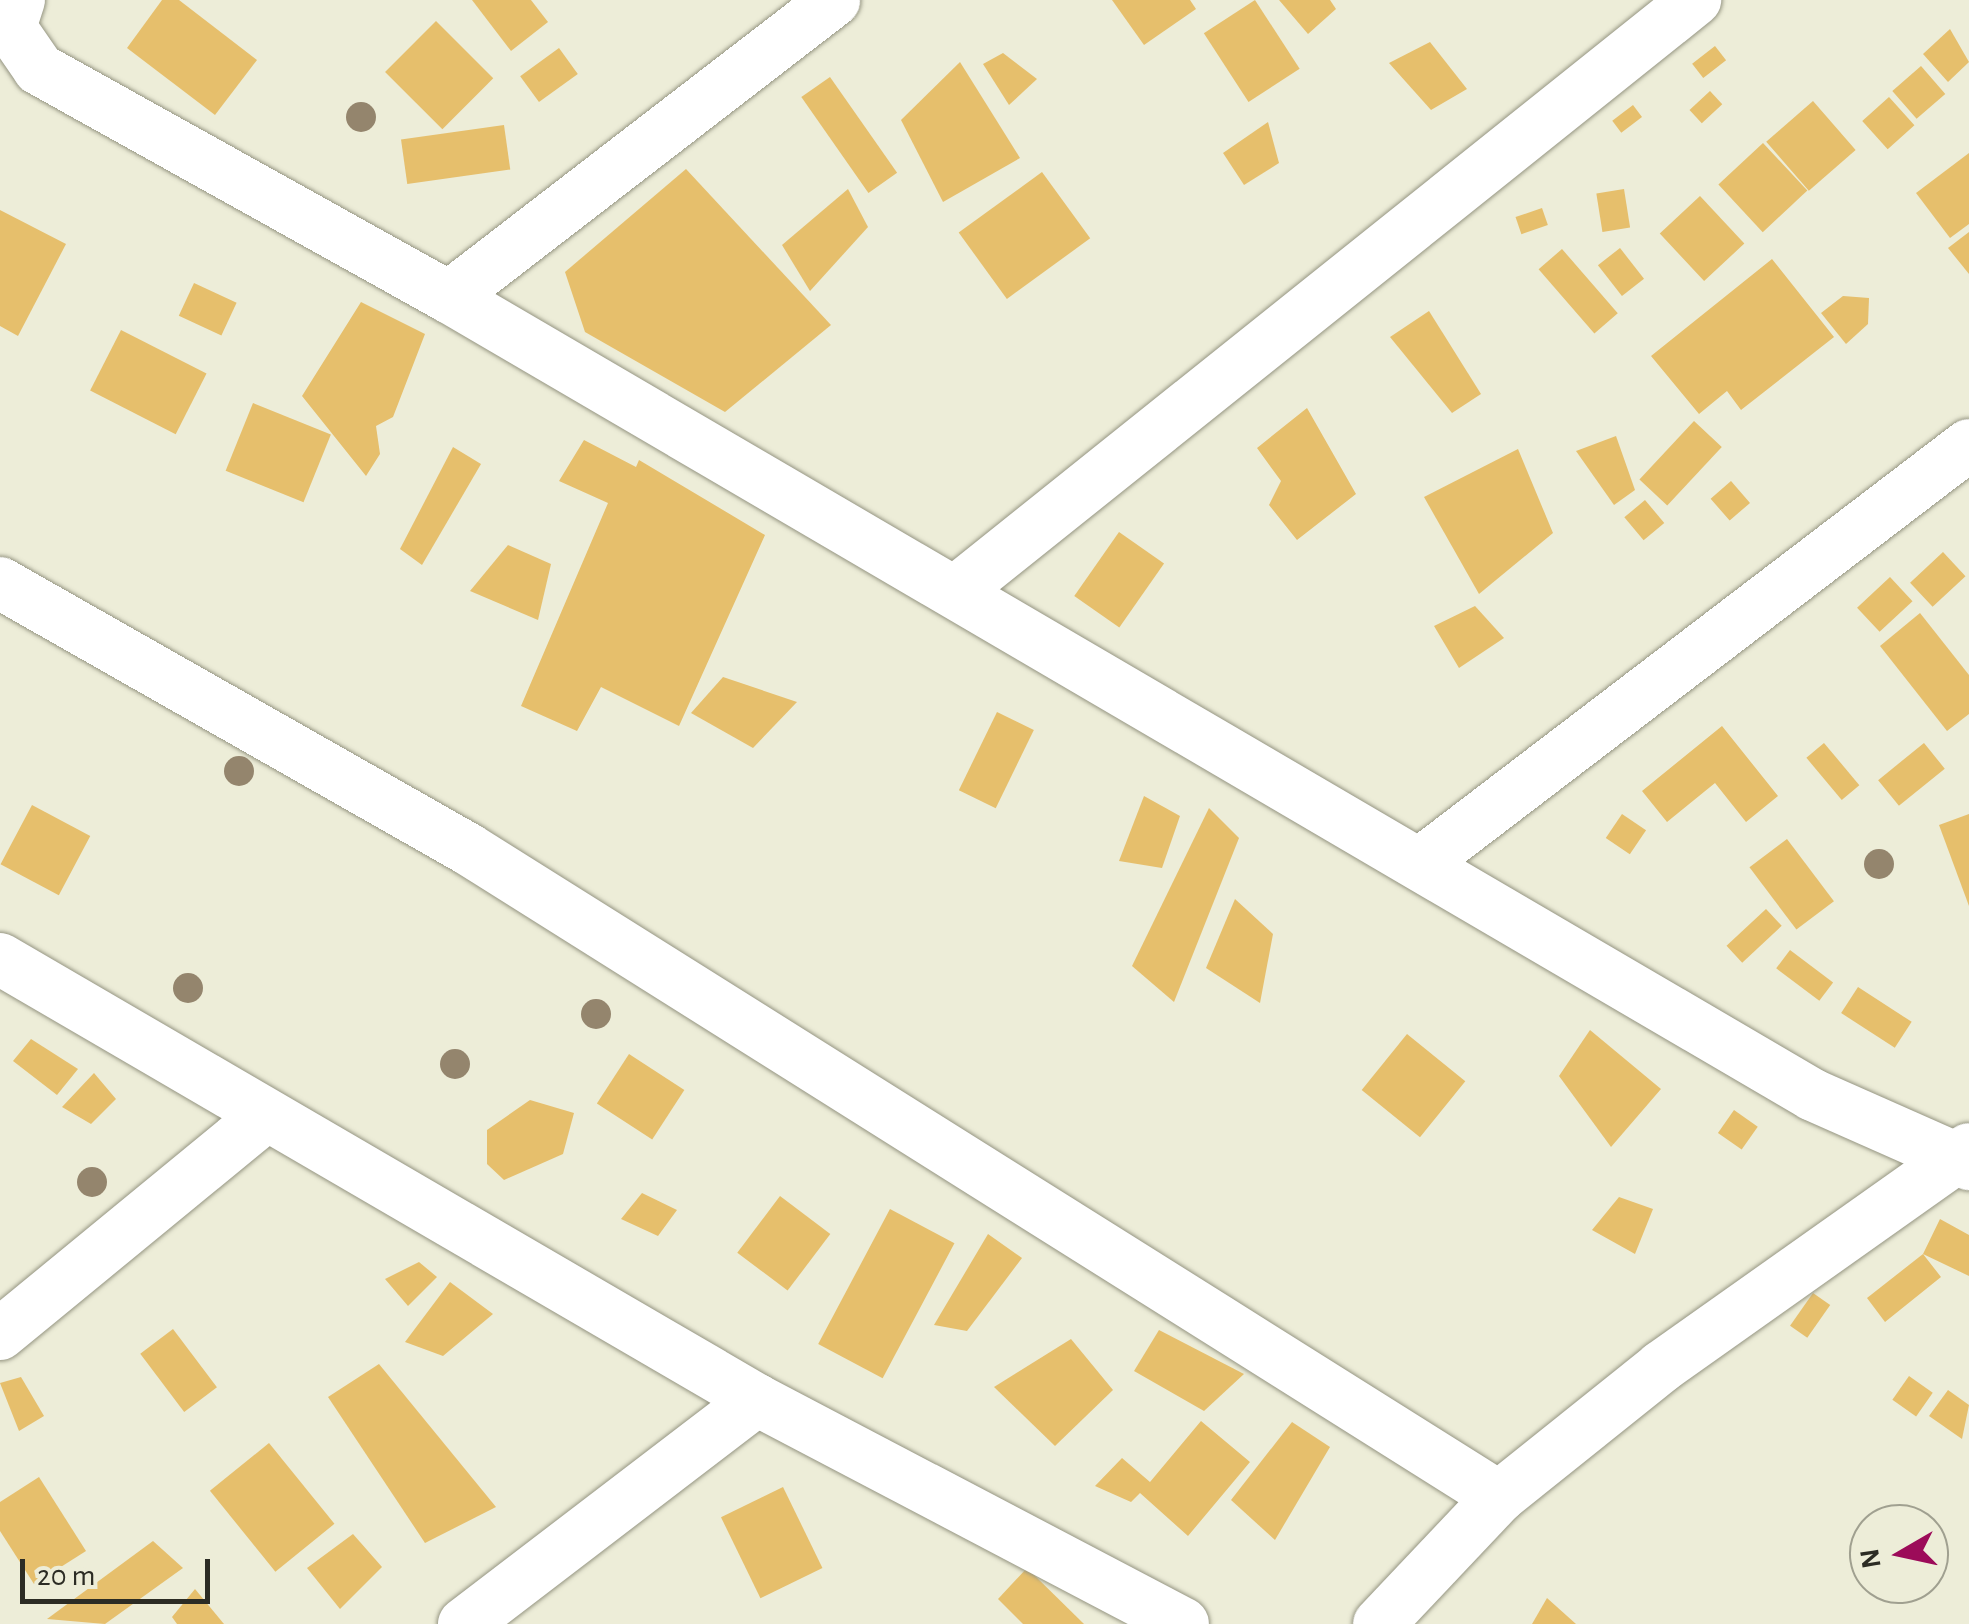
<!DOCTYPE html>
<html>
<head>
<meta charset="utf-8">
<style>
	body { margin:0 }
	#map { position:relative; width:1969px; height:1624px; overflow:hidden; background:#ededd8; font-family:"Alegreya Sans",sans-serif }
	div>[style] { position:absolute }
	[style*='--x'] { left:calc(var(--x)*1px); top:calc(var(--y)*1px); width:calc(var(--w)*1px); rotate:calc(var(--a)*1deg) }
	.building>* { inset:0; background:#e6bf6c; transform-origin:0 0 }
	.roads { filter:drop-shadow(0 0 2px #959582) drop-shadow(0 0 2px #959582) }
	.street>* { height:52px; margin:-26px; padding:0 26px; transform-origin:26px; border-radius:26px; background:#fff }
	.trees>* { width:30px; height:30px; margin:-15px; border-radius:50%; background:#94856d }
	span { translate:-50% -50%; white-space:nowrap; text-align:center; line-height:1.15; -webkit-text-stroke:8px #ededd8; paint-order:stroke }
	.north { position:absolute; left:1849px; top:1504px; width:100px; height:100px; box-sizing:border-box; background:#ededd8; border:2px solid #a0a090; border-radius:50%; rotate:261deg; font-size:28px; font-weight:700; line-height:40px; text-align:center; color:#2c2c24 }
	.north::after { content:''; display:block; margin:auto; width:35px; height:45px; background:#9c0b59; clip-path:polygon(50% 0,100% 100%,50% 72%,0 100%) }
	.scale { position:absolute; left:20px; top:1559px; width:190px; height:45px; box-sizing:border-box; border:5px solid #2c2c24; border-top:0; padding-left:12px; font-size:30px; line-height:35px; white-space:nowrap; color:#2c2c24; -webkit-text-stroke:8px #ededd8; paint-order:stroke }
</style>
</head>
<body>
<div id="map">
	<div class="building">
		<div style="clip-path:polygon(162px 0,179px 0,257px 60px,215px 115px,127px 48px)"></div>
		<div style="clip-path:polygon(472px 0,531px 0,548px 22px,511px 51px)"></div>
		<div style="clip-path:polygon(1112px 0,1190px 0,1196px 9px,1144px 45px)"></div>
		<div style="left:1255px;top:0;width:82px;height:61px;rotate:57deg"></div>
		<div style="clip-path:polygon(1279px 0,1330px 0,1336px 9px,1308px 34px)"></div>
		<div style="left:436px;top:21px;width:81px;height:72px;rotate:45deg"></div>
		<div style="clip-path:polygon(1950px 29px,1969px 62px,1948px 82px,1923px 54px)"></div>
		<div style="clip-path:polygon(1430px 42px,1467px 89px,1431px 110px,1389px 63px)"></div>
		<div style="left:1715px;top:46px;width:18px;height:29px;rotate:52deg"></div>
		<div style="left:559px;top:48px;width:32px;height:48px;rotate:54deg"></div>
		<div style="clip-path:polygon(1003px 53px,1037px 79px,1009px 105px,983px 64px)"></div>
		<div style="clip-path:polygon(960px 62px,1020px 158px,943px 202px,901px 120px)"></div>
		<div style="left:1921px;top:66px;width:37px;height:38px;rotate:49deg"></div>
		<div style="left:830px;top:77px;width:117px;height:35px;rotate:55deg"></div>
		<div style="left:1710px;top:91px;width:18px;height:28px;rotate:47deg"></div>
		<div style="left:1889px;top:97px;width:38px;height:36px;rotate:48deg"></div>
		<div style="left:1813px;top:101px;width:65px;height:62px;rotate:49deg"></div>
		<div style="left:1633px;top:105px;width:15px;height:26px;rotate:53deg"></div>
		<div style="clip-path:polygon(1268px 122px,1279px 163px,1244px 185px,1223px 153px)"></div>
		<div style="left:504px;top:125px;width:45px;height:104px;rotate:82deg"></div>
		<div style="left:1763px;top:143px;width:65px;height:61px;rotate:47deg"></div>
		<div style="clip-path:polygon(1969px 153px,1969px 224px,1950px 238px,1916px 193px)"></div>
		<div style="clip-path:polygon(686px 169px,831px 325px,725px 412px,585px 332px,565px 272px)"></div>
		<div style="left:1042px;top:172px;width:82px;height:103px;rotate:54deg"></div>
		<div style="clip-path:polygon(848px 189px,868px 227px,810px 291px,782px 245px)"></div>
		<div style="left:1624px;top:189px;width:39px;height:28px;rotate:81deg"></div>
		<div style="left:1700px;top:196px;width:65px;height:55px;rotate:47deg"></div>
		<div style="left:1542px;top:208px;width:18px;height:28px;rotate:71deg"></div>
		<div style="clip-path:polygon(0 210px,66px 244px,18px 336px,0 326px)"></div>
		<div style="clip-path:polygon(1969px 232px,1969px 274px,1948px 248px)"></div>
		<div style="left:1620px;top:248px;width:39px;height:28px;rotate:52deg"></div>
		<div style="left:1562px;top:249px;width:85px;height:31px;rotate:49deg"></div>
		<div style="clip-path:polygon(1772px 259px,1834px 337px,1741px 410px,1727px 391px,1699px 414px,1651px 356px)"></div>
		<div style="left:194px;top:283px;width:47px;height:36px;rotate:25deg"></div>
		<div style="clip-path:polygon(1843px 296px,1869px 298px,1868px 324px,1846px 344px,1821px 313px)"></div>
		<div style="clip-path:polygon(361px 302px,425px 334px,393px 417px,376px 426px,380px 454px,366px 476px,302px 396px)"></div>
		<div style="clip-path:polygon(1429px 311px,1481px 394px,1452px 413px,1390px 337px)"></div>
		<div style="left:121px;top:330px;width:96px;height:68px;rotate:27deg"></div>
		<div style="left:253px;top:403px;width:84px;height:73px;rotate:22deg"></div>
		<div style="clip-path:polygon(1307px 408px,1356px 494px,1297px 540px,1269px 505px,1281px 481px,1257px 448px)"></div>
		<div style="left:1694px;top:421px;width:38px;height:80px;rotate:43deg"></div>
		<div style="clip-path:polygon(1616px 436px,1635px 490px,1614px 505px,1576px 451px)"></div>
		<div style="clip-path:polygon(584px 440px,636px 467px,639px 460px,765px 535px,679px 726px,601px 687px,577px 731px,521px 706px,608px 503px,559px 481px)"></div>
		<div style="clip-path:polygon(453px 447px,481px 464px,422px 565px,400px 549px)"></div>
		<div style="clip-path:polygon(1518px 449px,1553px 533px,1479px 594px,1424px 497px)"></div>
		<div style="left:1731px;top:481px;width:29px;height:27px;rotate:49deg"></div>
		<div style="left:1645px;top:500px;width:30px;height:27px;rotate:50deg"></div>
		<div style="left:1119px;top:532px;width:55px;height:78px;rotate:35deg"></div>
		<div style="clip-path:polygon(508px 545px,551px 564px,538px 620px,470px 591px)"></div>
		<div style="left:1943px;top:552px;width:33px;height:45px;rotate:47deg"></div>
		<div style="left:1890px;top:577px;width:33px;height:45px;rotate:47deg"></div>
		<div style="clip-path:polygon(1475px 606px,1504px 638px,1459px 668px,1434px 626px)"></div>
		<div style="clip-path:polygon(1920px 613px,1969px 675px,1969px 714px,1947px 731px,1880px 646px)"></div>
		<div style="clip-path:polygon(723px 677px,797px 702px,753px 748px,691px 713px)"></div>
		<div style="left:997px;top:712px;width:41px;height:87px;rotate:26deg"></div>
		<div style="clip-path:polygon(1722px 726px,1778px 796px,1746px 822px,1715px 783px,1667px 822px,1642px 791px)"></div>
		<div style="left:1824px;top:743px;width:55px;height:23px;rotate:50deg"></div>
		<div style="left:1924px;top:743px;width:33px;height:59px;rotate:51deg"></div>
		<div style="clip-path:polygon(1144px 796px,1180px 816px,1162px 868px,1119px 861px)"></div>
		<div style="left:32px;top:805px;width:66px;height:67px;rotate:28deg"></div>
		<div style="clip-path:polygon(1209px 808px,1239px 838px,1174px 1002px,1132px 966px)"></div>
		<div style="left:1622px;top:814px;width:29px;height:29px;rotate:34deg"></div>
		<div style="clip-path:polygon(1969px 814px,1969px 906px,1939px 825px)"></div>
		<div style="left:1787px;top:839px;width:78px;height:47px;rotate:53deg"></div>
		<div style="clip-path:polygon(1235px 899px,1273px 934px,1260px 1003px,1206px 968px)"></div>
		<div style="left:1766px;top:909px;width:23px;height:54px;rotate:47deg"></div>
		<div style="left:1790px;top:950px;width:54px;height:23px;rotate:37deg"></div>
		<div style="left:1858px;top:987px;width:64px;height:31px;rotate:33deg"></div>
		<div style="clip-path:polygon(1590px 1030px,1661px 1089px,1611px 1147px,1559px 1076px)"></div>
		<div style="left:1407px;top:1034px;width:75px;height:72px;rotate:39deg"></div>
		<div style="clip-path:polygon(31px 1039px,78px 1069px,57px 1095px,13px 1061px)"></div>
		<div style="left:629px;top:1054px;width:66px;height:59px;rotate:33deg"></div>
		<div style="clip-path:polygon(94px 1073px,116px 1099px,91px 1124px,62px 1107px)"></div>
		<div style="clip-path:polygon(530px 1100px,574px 1113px,563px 1154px,504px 1180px,487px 1164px,487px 1130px)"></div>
		<div style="left:1734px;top:1110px;width:29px;height:28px;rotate:35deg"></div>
		<div style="clip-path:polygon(642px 1193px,677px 1210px,658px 1236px,621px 1219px)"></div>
		<div style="left:780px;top:1196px;width:63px;height:71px;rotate:37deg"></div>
		<div style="clip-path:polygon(1619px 1197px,1653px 1209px,1635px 1254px,1592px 1230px)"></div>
		<div style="left:890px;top:1209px;width:73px;height:153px;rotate:28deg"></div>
		<div style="clip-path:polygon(1940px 1219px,1969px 1235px,1969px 1276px,1923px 1254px,1941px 1277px,1885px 1322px,1867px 1298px,1923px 1254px)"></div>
		<div style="clip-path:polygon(988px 1234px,1022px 1258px,967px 1331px,934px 1325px)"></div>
		<div style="clip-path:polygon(419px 1262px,437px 1277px,408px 1306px,385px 1279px)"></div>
		<div style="clip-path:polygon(450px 1282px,493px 1314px,443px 1356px,405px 1342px)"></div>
		<div style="left:1813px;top:1293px;width:21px;height:40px;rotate:35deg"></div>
		<div style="left:173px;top:1329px;width:73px;height:41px;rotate:53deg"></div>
		<div style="clip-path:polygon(1159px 1330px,1244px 1374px,1204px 1411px,1134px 1371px)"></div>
		<div style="clip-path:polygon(1071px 1339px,1113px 1390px,1055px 1446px,994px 1387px)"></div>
		<div style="clip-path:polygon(379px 1364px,496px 1507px,425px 1543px,328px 1397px)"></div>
		<div style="left:1909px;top:1376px;width:29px;height:29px;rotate:35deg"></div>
		<div style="clip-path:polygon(21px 1377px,44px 1416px,19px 1431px,0 1383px)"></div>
		<div style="clip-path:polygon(1948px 1390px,1969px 1405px,1962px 1439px,1929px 1416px)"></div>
		<div style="clip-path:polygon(1201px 1421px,1250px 1462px,1188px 1536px,1140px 1493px,1131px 1502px,1095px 1486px,1122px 1458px,1150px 1482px)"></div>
		<div style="clip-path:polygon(1292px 1422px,1330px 1447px,1275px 1540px,1231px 1500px)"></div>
		<div style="left:269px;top:1443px;width:104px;height:76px;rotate:51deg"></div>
		<div style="clip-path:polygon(39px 1477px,86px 1551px,34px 1584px,0 1531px,0 1502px)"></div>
		<div style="left:783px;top:1487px;width:90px;height:69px;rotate:64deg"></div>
		<div style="clip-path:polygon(353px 1534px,382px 1567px,340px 1609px,307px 1568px)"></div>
		<div style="clip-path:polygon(153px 1541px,183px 1568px,105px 1624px,47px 1619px)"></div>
		<div style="clip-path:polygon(1027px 1568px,1084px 1624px,1023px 1624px,998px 1599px)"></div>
		<div style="clip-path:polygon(195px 1589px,224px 1624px,177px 1624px,172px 1617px)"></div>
		<div style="clip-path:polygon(1547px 1598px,1576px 1624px,1532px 1624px)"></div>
	</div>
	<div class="roads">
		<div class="street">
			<div style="--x:19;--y:0;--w:28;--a:108"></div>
			<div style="--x:10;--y:27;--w:51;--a:55.4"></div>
			<div style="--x:39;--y:69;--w:469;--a:29.1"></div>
			<div style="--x:449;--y:297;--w:1580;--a:30.33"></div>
			<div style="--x:1813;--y:1095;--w:171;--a:23.9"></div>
			<div style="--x:449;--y:297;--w:486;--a:-37.6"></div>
			<div style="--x:0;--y:583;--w:538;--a:29.61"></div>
			<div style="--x:468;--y:849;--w:1218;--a:32.15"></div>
			<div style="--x:955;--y:592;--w:948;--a:-38.66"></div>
			<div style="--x:1421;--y:863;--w:689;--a:-37.34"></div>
			<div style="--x:0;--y:959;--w:876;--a:30.22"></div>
			<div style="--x:757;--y:1400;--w:481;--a:27.7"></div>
			<div style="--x:0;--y:1334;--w:339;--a:-39.4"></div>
			<div style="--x:464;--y:1624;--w:369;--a:-37.4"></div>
			<div style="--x:1379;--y:1624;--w:175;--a:-46.6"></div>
			<div style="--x:1499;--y:1497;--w:208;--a:-38.7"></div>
			<div style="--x:1661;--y:1367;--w:377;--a:-35.3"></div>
		</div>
	</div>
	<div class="trees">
		<div style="left:361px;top:117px"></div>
		<div style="left:239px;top:771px"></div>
		<div style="left:1879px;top:864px"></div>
		<div style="left:188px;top:988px"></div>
		<div style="left:596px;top:1014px"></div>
		<div style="left:455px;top:1064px"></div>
		<div style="left:92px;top:1182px"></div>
	</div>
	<div class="north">N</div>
	<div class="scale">20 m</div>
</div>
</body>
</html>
